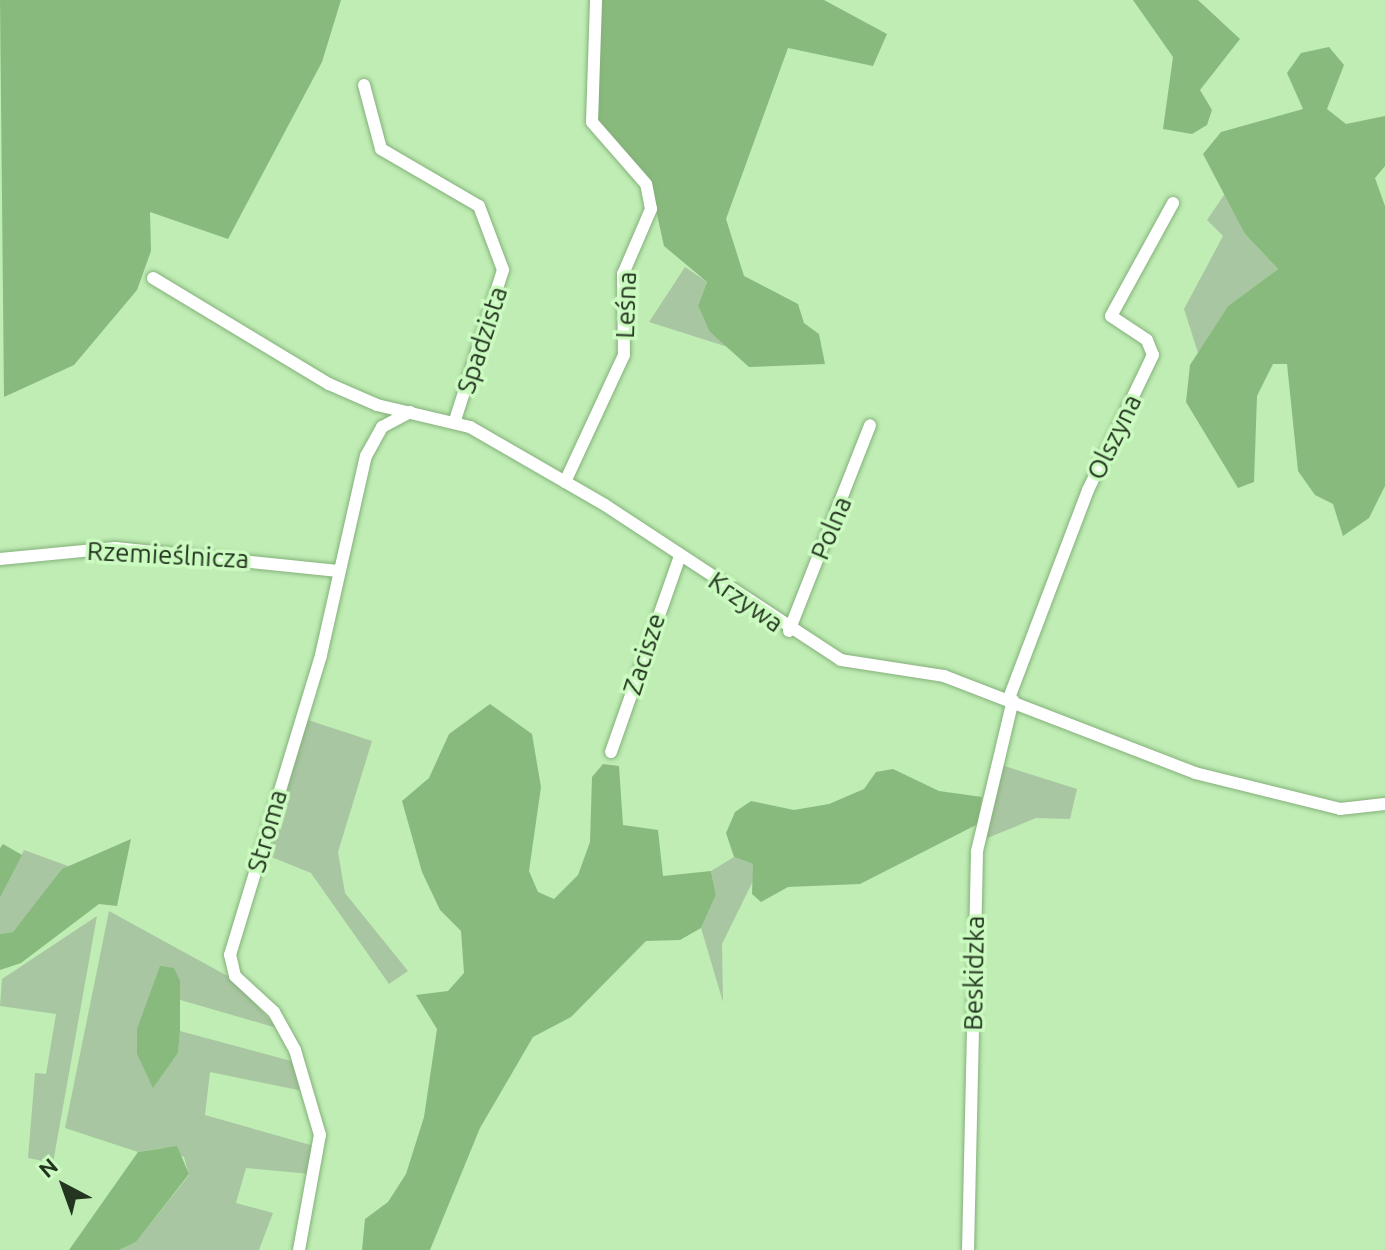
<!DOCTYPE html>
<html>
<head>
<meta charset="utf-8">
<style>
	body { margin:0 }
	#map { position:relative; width:1385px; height:1250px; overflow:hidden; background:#bfedb4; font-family:Ubuntu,sans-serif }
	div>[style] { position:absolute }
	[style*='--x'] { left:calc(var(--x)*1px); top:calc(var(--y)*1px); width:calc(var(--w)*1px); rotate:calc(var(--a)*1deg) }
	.green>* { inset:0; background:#a9c6a2 }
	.forest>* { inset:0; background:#89ba7d }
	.roads { filter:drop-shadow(0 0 2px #84b07a) drop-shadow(0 0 2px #84b07a) }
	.minor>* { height:12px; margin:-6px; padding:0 6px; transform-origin:6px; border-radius:6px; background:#fff }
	span { translate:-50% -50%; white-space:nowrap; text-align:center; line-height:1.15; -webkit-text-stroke:7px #ccfbc1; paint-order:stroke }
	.street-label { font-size:26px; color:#23351f }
	.north { position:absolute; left:24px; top:1146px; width:80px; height:80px; -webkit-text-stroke:6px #ccfbc1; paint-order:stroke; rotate:319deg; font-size:22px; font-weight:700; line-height:32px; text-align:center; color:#23351f }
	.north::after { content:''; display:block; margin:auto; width:28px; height:36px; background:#23351f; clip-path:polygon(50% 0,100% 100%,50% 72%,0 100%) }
</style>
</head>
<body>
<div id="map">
	<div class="green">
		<div style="clip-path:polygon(1226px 192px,1245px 234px,1278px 269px,1228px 306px,1198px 353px,1184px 309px,1223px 236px,1207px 220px)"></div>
		<div style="clip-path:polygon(685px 267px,707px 282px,698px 304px,709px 331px,731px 348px,649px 322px)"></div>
		<div style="clip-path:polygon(305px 719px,372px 741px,338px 852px,345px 893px,408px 971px,389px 984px,311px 873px,264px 854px)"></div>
		<div style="clip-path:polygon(998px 764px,1077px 789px,1070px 819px,1036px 818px,985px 839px)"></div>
		<div style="clip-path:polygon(24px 850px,68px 866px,13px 932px,0 934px,0 898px)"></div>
		<div style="clip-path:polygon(734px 857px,753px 864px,755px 877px,722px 944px,723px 1002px,701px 928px,716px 895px,711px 871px)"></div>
		<div style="clip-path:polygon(109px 911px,233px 979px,277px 1028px,177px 999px,179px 981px,153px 1087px,178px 1053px,180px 1031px,295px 1062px,303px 1091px,210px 1072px,205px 1115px,314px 1146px,310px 1174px,246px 1168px,236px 1203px,273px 1213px,259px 1250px,119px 1250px,136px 1242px,189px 1175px,184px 1157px,162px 1148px,138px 1152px,65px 1128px)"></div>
		<div style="clip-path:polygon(97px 916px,53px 1163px,28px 1158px,35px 1073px,46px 1074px,56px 1014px,0 1006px,2px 979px)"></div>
	</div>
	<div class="forest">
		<div style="clip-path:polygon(0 0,341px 0,322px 62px,228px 239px,150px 212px,151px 251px,137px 290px,74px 365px,4px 397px)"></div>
		<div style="clip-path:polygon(599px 0,824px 0,887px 34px,873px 66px,788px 48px,726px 219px,744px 276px,798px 304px,804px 323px,819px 334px,825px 364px,749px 367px,709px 331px,698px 305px,707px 282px,664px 246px,650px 183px,597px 127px)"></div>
		<div style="clip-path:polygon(1133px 0,1198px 0,1240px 39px,1200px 90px,1212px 110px,1207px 125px,1192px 134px,1163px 129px,1173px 57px)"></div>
		<div style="clip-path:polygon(1329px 47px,1344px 65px,1327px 109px,1346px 124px,1385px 116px,1385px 166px,1375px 178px,1385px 206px,1385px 486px,1369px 518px,1343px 536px,1333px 504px,1315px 495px,1298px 471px,1287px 364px,1273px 364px,1257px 396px,1254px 482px,1238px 488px,1186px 402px,1190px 365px,1228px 306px,1278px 269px,1245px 234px,1203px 154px,1221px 132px,1303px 109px,1287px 73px,1301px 53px)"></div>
		<div style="clip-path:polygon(490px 704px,532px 734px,541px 787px,529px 871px,538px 892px,554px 899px,578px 875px,590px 842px,592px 777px,603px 764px,619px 766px,623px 825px,658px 830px,663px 876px,711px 871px,716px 895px,701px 928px,680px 940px,646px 941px,571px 1017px,533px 1037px,480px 1128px,430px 1250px,362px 1250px,365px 1219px,388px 1202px,406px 1174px,424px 1117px,437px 1029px,416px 995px,448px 991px,464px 973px,461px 931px,440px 910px,422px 872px,402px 801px,429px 778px,449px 734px)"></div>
		<div style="clip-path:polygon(893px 769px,939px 791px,982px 797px,978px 824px,860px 884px,788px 887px,761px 902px,752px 894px,753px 864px,734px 857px,726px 833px,735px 812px,751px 801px,794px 810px,829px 804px,864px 789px,876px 772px)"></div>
		<div style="clip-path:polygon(131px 839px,117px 906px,99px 904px,21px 963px,0 970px,0 934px,13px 932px,62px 869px)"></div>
		<div style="clip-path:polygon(3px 844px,22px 855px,0 898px,0 848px)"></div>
		<div style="clip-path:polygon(160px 966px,174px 968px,180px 981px,180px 1031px,178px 1053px,153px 1088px,137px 1054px,137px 1029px)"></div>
		<div style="clip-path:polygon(177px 1146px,189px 1174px,136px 1242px,119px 1250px,69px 1250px,138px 1152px)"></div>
	</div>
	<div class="roads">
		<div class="minor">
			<div style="--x:364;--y:85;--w:66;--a:75.1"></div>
			<div style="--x:381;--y:149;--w:113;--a:30.2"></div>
			<div style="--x:479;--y:206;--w:68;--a:69.4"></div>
			<div style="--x:503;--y:270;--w:157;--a:107.7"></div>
			<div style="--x:153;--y:278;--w:205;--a:31.1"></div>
			<div style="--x:329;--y:384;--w:52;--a:23.6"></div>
			<div style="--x:377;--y:405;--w:96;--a:13.3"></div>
			<div style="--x:470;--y:427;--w:156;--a:30"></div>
			<div style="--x:605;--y:505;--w:282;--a:33.3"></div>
			<div style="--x:841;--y:660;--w:104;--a:8.8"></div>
			<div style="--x:944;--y:676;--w:269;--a:21.1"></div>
			<div style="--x:1195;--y:773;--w:149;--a:13.9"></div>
			<div style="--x:1340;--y:809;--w:45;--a:-6.3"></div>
			<div style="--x:565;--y:482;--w:140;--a:-65.1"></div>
			<div style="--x:624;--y:355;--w:81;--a:-90.7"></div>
			<div style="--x:623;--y:274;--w:71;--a:-66.7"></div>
			<div style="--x:651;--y:209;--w:25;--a:-101"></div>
			<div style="--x:646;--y:184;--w:82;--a:-131.1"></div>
			<div style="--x:592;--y:122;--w:122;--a:-88.1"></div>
			<div style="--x:0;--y:559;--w:116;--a:-5.5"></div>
			<div style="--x:115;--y:548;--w:222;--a:5.9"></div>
			<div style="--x:789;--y:631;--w:221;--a:-68.5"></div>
			<div style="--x:1009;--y:698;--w:222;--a:-69.2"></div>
			<div style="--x:1088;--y:490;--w:150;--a:-64.3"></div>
			<div style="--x:1153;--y:355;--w:16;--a:-112"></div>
			<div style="--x:1147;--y:340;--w:43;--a:-146.3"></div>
			<div style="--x:1111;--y:316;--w:129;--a:-61.2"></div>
			<div style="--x:611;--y:752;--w:208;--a:-70.6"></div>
			<div style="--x:299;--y:1250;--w:117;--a:-79.7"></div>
			<div style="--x:320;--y:1135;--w:89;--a:-106.4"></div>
			<div style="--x:295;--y:1050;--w:43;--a:-118.9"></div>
			<div style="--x:274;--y:1012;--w:53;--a:-137.3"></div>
			<div style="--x:235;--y:976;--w:22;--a:-103"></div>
			<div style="--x:230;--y:955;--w:313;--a:-73.1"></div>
			<div style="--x:321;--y:655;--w:204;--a:-77.3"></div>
			<div style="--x:366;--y:456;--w:33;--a:-61"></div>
			<div style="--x:382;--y:427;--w:32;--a:-28"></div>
			<div style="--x:968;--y:1250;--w:399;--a:-88.7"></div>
			<div style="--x:977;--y:851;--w:155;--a:-76.6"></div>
		</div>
	</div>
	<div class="street-label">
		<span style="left:626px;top:305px;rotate:-88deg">Leśna</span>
		<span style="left:482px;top:340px;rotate:-72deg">Spadzista</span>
		<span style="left:1114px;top:437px;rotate:-64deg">Olszyna</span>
		<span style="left:831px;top:528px;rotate:-67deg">Polna</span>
		<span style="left:168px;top:555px;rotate:3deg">Rzemieślnicza</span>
		<span style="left:746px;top:602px;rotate:35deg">Krzywa</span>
		<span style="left:644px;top:654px;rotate:-72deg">Zacisze</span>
		<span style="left:267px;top:831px;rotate:-74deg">Stroma</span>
		<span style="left:974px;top:973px;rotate:-89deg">Beskidzka</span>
	</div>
	<div class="north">N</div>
</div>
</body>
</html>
